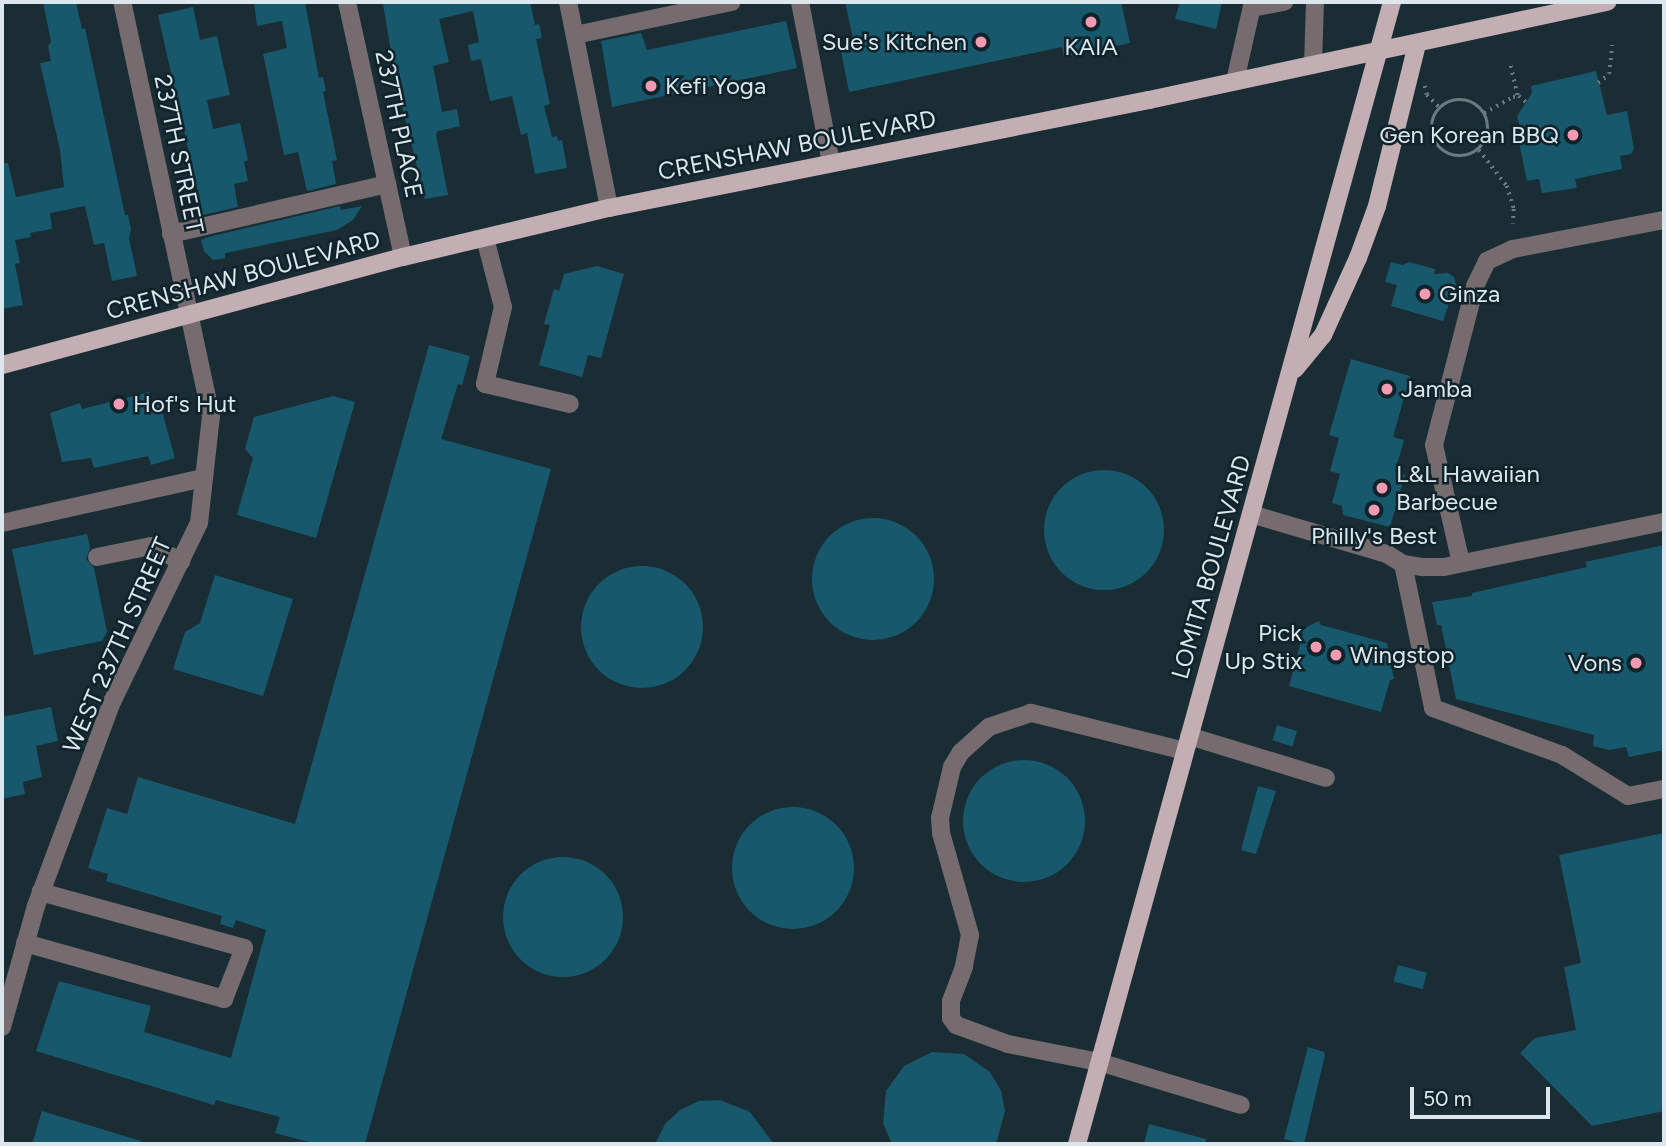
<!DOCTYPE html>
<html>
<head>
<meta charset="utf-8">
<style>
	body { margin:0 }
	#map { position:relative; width:1666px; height:1146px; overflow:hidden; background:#1a2d34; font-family:Figtree,sans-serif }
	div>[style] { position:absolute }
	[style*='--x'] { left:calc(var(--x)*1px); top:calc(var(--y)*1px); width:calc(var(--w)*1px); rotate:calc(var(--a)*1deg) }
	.building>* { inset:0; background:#17586d; transform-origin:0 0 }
	.round { border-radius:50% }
	.path>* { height:3.5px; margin-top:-1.75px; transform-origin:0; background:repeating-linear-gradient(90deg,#6b7b81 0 2px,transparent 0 7px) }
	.path>.ring { margin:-1.75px; padding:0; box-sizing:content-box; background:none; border:3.5px solid #6b7b81; border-radius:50% }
	.minor>* { height:18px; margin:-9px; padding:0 9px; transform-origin:9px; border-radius:9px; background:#766c6f }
	.major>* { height:18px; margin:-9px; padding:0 9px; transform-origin:9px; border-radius:9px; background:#c3afb3 }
	.dots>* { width:19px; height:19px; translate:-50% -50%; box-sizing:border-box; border:4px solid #10232a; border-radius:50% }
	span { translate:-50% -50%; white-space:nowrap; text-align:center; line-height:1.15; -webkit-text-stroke:5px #10232a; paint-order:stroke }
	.poi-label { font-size:24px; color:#dbe7ec }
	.right { translate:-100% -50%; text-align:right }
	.left { translate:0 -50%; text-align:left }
	.street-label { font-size:24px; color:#dbe7ec }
	.frame { position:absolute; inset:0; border:4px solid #dbe7ec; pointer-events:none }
	.scale { position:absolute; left:1410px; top:1087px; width:140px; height:32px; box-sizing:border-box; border:4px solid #dbe7ec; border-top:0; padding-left:9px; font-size:21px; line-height:24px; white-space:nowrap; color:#dbe7ec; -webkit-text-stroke:5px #10232a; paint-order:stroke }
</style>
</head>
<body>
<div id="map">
	<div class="building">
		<div style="clip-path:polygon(43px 2px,76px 2px,82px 29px,85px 28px,125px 215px,128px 215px,131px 229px,129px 238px,137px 276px,112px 281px,104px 243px,94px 245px,85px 206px,50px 213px,52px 229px,30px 233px,31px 237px,15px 240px,20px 263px,15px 264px,23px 305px,2px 309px,2px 163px,8px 163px,16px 197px,64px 187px,60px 150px,40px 63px,51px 61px,48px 46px,51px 42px)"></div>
		<div style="clip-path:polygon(254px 2px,305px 2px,319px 78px,323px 77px,326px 91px,323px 92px,337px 160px,332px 161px,336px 184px,307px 191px,298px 152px,284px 155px,263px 54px,287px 48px,282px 21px,257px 26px)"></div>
		<div style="clip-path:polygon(392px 2px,530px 2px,535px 25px,539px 24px,542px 38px,536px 39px,550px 104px,544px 106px,552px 137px,557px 136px,558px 141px,562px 140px,567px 168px,535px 174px,527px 133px,521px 135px,512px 96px,490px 101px,481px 59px,471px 61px,468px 45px,479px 42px,473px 11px,439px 19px,449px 62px,433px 66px,442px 112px,457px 109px,460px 126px,438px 131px,436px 134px,448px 195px,425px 199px,396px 82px,383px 4px)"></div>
		<div style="clip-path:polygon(845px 2px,1121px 2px,1130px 43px,1064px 57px,1062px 47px,849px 92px,841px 51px,855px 48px)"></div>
		<div style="clip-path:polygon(1180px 2px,1222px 2px,1216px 29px,1175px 19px)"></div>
		<div style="clip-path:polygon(193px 7px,200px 40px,217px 36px,230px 95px,207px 100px,213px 129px,240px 123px,248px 160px,244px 162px,248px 181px,234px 184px,238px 207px,203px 215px,158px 15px)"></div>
		<div style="clip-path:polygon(786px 21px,797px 68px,612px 107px,601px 41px,641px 33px,647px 50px)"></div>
		<div style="clip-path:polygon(1596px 71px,1607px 115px,1627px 111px,1634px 149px,1631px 154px,1620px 156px,1622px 169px,1575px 179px,1577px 188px,1542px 193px,1539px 179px,1527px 181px,1516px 128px,1520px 127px,1517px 116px,1532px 93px,1531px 86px)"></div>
		<div style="clip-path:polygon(340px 206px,341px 210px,362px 206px,353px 220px,337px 230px,225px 253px,225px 258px,213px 260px,204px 251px,201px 240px,208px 237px)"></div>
		<div style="clip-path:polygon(1391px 262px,1403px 265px,1409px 262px,1435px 269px,1434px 274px,1448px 273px,1454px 277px,1456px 284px,1443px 321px,1391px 306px,1397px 285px,1385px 282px)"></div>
		<div style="clip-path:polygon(597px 266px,624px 274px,601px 358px,588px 355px,582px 377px,539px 365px,550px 325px,544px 324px,554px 289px,559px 291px,564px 274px)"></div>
		<div style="clip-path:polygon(429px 345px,470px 356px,462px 385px,458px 384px,441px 439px,551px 469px,365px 1144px,316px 1144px,275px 1133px,280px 1117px,216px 1100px,214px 1105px,36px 1051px,59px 981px,151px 1006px,144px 1032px,231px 1058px,266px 930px,236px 920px,233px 928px,220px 924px,222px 916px,106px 881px,108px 874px,88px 868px,107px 808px,127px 814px,138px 777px,295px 824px)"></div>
		<div style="clip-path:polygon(1351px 359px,1410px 376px,1393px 437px,1404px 440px,1395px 472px,1405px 475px,1390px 527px,1343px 515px,1342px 506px,1332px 503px,1340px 474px,1330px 471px,1339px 438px,1329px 435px)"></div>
		<div style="clip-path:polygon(149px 392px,152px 406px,160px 404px,175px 458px,151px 465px,148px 456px,94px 468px,91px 458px,62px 462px,50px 413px,80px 403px,82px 409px)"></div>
		<div style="clip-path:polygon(333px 396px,355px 402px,316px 538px,237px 515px,253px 458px,245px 449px,254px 417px)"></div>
		<div class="round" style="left:1044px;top:470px;width:120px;height:120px"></div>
		<div class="round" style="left:812px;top:518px;width:122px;height:122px"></div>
		<div style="clip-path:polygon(87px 534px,90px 548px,86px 559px,94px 568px,107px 632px,102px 641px,34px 655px,12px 549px)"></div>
		<div style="clip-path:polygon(1664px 545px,1664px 750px,1629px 757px,1626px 747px,1609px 750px,1593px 746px,1594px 735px,1456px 699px,1441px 625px,1437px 625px,1432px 602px,1472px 596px,1472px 593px,1587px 567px,1585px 562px)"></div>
		<div class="round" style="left:581px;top:566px;width:122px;height:122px"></div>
		<div style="clip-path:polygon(215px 575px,293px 599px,263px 696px,173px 669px,185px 632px,200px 623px)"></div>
		<div style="clip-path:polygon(1319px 621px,1321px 625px,1387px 643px,1394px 679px,1390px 680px,1381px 712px,1289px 686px,1303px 634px,1300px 630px)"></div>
		<div style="clip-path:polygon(51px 707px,58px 741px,36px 746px,42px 777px,23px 782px,25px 794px,2px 799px,2px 717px)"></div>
		<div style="left:1277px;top:725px;width:21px;height:16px;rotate:17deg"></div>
		<div class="round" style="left:963px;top:760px;width:122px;height:122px"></div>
		<div style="clip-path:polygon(1258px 786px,1276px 791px,1256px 854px,1241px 850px)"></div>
		<div class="round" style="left:732px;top:807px;width:122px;height:122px"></div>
		<div style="clip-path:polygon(1664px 833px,1664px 1111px,1592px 1126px,1520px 1053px,1535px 1038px,1576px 1030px,1564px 967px,1581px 963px,1559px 855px)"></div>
		<div class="round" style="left:503px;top:857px;width:120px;height:120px"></div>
		<div style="left:1398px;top:965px;width:30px;height:17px;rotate:15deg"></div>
		<div style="clip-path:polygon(1308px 1047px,1324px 1052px,1325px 1055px,1304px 1144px,1284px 1139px)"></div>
		<div style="clip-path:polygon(932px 1052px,964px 1054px,990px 1072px,1001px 1091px,1005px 1111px,996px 1144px,892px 1144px,883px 1123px,886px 1091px,904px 1066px)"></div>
		<div style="clip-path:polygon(720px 1100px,750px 1112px,774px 1144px,655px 1144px,665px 1124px,680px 1110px,699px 1101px)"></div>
		<div style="clip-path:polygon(42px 1111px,141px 1141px,140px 1144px,32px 1144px)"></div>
		<div style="clip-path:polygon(1149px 1124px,1206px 1139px,1205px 1144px,1144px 1144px)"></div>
	</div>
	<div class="path">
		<div style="--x:1511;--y:66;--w:31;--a:77"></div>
		<div style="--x:1598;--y:83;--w:14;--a:-39"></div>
		<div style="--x:1609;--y:74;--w:29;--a:-84"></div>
		<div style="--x:1425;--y:86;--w:9;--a:77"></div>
		<div style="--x:1427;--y:95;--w:18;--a:45"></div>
		<div class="ring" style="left:1432px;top:100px;width:52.5px;height:52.5px"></div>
		<div style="--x:1484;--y:113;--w:33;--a:-29"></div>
		<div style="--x:1513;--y:97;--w:6;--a:-9"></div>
		<div style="--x:1519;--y:96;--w:9;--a:41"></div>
		<div style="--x:1479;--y:150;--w:46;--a:52.1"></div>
		<div style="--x:1507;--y:186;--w:24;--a:73"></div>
		<div style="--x:1514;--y:209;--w:15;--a:94"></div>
	</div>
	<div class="minor">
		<div style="--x:347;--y:2;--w:261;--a:77.6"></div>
		<div style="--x:568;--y:2;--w:210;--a:78.7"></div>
		<div style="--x:800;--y:2;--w:164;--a:79.1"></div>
		<div style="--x:1252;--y:8;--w:33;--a:-11"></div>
		<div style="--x:575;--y:35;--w:160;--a:-11.9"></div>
		<div style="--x:1313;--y:65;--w:63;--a:-88.2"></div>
		<div style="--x:1235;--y:81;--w:81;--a:-77.2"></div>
		<div style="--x:171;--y:234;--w:222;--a:-13"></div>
		<div style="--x:485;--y:238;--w:71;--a:75.4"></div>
		<div style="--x:503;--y:307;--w:79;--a:103.2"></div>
		<div style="--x:485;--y:384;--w:87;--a:13.2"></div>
		<div style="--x:1251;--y:514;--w:142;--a:16.4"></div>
		<div style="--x:1387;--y:554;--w:19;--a:32"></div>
		<div style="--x:1403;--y:564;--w:20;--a:9"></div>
		<div style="--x:1423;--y:567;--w:21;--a:0"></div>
		<div style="--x:1444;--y:567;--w:225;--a:-11.6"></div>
		<div style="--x:2;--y:523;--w:207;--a:-12.6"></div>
		<div style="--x:97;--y:557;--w:55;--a:-11.5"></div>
		<div style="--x:151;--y:546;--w:34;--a:27"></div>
		<div style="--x:1461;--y:563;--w:121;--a:-102.9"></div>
		<div style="--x:1434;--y:445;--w:164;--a:-75.5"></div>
		<div style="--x:1475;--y:286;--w:28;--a:-64"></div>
		<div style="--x:1487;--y:261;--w:29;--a:-25"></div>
		<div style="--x:1513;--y:249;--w:154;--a:-10.9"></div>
		<div style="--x:1403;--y:564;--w:147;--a:78.2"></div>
		<div style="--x:1433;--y:708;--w:137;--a:20"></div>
		<div style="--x:1562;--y:755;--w:78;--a:31.8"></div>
		<div style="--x:1628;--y:796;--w:37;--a:-11"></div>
		<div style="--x:1189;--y:736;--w:143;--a:17"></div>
		<div style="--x:1185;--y:751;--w:159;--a:-166.1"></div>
		<div style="--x:1031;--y:713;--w:44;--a:161.6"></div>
		<div style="--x:989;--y:727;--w:38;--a:138"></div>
		<div style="--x:961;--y:752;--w:17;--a:121"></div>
		<div style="--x:952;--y:767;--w:52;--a:103.2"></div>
		<div style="--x:940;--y:818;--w:15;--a:86"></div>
		<div style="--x:941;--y:833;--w:106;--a:74.1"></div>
		<div style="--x:970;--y:935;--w:33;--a:101"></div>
		<div style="--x:964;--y:967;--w:36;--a:111"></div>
		<div style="--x:951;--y:1001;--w:17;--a:90"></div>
		<div style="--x:951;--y:1018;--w:9;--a:54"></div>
		<div style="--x:956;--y:1025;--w:55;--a:20.1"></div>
		<div style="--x:1008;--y:1044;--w:93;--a:11.2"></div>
		<div style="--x:1099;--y:1062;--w:148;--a:16.8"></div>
		<div style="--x:25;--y:943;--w:207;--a:15.7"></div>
		<div style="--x:224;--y:999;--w:55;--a:-68.6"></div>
		<div style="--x:244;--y:948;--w:211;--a:-164.6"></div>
		<div style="--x:2;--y:1027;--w:126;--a:-74.3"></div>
		<div style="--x:36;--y:906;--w:218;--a:-69.6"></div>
		<div style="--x:112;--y:702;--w:199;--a:-64.1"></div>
		<div style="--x:199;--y:523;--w:108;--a:-83.6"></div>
		<div style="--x:211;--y:416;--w:423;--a:-102.1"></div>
	</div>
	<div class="major">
		<div style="--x:2;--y:365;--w:415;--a:-15.1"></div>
		<div style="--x:403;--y:257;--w:212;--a:-13.4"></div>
		<div style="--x:609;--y:208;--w:551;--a:-11.31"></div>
		<div style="--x:1149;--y:100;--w:469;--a:-12.1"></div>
		<div style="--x:1295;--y:369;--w:44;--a:-50.5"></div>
		<div style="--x:1323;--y:335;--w:85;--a:-65.6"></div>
		<div style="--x:1358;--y:258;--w:55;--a:-69.9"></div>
		<div style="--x:1377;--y:206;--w:167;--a:-76.1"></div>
		<div style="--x:1077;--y:1144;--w:1185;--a:-74.58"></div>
	</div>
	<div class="dots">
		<div style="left:1091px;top:22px;background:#f19ab2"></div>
		<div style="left:981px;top:42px;background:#f19ab2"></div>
		<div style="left:651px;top:86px;background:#f19ab2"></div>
		<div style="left:1573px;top:135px;background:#f19ab2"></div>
		<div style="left:1425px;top:294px;background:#f19ab2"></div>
		<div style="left:1387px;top:389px;background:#f19ab2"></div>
		<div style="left:119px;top:404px;background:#f19ab2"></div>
		<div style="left:1382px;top:488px;background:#f19ab2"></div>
		<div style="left:1374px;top:510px;background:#f19ab2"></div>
		<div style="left:1316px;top:647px;background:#f19ab2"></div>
		<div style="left:1336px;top:655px;background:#f19ab2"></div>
		<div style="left:1636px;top:663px;background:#f19ab2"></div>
	</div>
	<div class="poi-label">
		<span class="right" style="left:967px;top:42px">Sue's Kitchen</span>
		<span style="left:1091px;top:47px">KAIA</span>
		<span class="left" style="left:665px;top:86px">Kefi Yoga</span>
		<span class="right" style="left:1559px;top:135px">Gen Korean BBQ</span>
		<span class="left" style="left:1439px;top:294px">Ginza</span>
		<span class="left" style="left:1401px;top:389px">Jamba</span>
		<span class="left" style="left:133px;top:404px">Hof's Hut</span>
		<span class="left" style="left:1396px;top:488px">L&amp;L Hawaiian<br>Barbecue</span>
		<span style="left:1374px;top:536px">Philly's Best</span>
		<span class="right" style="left:1302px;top:647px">Pick<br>Up Stix</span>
		<span class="left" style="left:1350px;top:655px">Wingstop</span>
		<span class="right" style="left:1622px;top:663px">Vons</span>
	</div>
	<div class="street-label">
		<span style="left:399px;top:124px;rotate:78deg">237TH PLACE</span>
		<span style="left:797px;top:145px;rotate:-11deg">CRENSHAW BOULEVARD</span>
		<span style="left:179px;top:154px;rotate:78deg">237TH STREET</span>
		<span style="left:243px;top:275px;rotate:-15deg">CRENSHAW BOULEVARD</span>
		<span style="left:1211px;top:567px;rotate:-74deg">LOMITA BOULEVARD</span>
		<span style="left:117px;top:645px;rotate:-66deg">WEST 237TH STREET</span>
	</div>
	<div class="frame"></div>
	<div class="scale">50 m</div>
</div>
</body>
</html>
